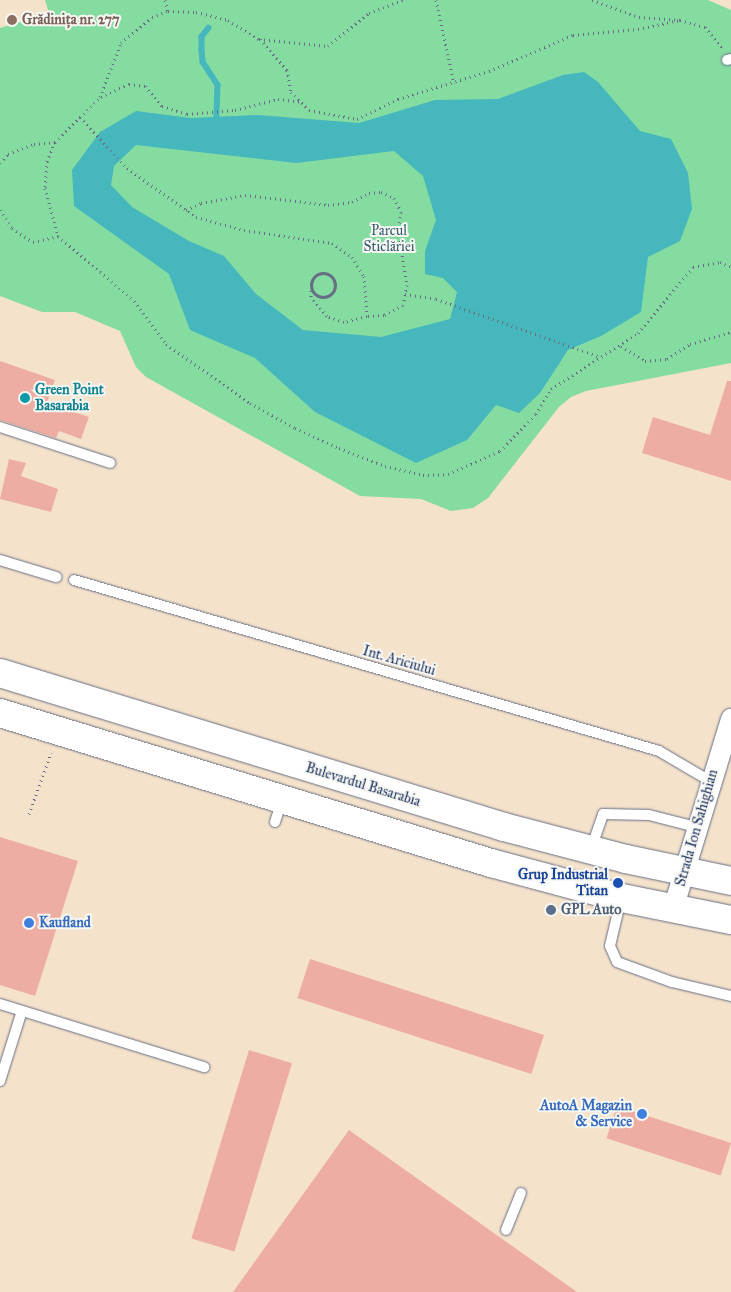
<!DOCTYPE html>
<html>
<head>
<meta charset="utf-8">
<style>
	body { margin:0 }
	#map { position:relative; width:731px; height:1292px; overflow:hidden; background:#f4e2cb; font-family:"IM FELL Great Primer",serif }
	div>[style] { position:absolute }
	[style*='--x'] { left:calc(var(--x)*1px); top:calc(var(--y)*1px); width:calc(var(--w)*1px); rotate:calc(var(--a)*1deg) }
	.green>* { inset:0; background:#85dca0 }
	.water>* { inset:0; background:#47b7be }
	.stream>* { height:5.5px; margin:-2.75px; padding:0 2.75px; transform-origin:2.75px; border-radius:2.75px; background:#47b7be }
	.building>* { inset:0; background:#eeada3; transform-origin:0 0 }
	.path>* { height:3px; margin-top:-1.5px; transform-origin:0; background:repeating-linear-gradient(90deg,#676e84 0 1px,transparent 0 5px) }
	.path>.ring { margin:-1.5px; padding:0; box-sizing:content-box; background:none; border:3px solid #676e84; border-radius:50% }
	.roads { filter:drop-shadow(0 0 1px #676e84) drop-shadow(0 0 1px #676e84) }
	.service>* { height:10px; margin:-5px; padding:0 5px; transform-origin:5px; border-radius:5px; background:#fff }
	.minor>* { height:20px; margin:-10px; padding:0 10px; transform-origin:10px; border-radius:10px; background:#fff }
	.secondary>* { height:28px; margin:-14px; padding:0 14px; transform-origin:14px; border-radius:14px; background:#fff }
	.dots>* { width:14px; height:14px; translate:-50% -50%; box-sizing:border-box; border:2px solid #f6f6f2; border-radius:50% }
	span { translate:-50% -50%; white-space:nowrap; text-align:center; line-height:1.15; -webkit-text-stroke:4px #f6f6f2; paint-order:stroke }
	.education-label { font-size:14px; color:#785e54; font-weight:700 }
	.left { translate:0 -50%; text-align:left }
	.park-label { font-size:14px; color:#365a6e }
	.culture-label { font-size:14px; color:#0d838f; font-weight:700 }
	.street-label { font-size:14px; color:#1b2f5e }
	.transit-label { font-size:14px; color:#164399; font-weight:700 }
	.right { translate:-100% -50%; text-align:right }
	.service-label { font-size:14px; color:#4e5e75; font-weight:700 }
	.shop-label { font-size:14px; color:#366cbe; font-weight:700 }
</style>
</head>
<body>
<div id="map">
	<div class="green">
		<div style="clip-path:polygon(45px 0,708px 0,731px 10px,731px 363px,586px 391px,571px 397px,559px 407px,488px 498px,473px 508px,451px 511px,421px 499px,360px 496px,146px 377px,136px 367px,120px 331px,75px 312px,42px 312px,0 296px,0 28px,49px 13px)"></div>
	</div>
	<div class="water">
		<div style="clip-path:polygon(evenodd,584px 72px,598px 82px,640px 131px,671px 139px,688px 173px,692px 209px,680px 241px,648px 257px,641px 312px,601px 336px,568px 350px,540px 393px,519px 413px,496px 405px,467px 440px,416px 463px,315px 412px,255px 358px,190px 330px,169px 274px,74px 206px,72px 170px,100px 132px,136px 111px,191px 118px,258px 115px,359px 123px,435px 100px,498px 99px,563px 75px,584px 72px,136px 145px,296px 163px,394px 151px,423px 176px,436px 220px,425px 251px,425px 274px,443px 278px,457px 292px,450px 319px,381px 337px,303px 330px,256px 294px,224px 256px,189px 241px,132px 207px,111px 185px,114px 166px,136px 145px)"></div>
	</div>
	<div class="stream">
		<div style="--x:209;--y:28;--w:11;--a:128"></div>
		<div style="--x:202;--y:37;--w:13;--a:90"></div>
		<div style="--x:202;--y:50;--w:12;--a:85"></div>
		<div style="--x:203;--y:62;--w:27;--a:57"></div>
		<div style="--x:218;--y:85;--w:32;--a:92"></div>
	</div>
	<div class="building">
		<div style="clip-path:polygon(0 361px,55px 380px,47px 403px,89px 417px,81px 439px,59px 431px,56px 438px,0 420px)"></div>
		<div style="clip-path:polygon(727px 381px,731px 381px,731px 481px,642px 453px,653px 417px,710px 435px)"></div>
		<div style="clip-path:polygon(9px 459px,26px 463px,21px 476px,58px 489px,51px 512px,0 499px)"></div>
		<div style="clip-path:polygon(0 837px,78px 861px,35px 996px,0 985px)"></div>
		<div style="left:310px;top:959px;width:246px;height:41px;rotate:18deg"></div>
		<div style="left:249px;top:1050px;width:45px;height:197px;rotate:17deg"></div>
		<div style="left:617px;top:1106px;width:120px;height:34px;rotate:18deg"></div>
		<div style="clip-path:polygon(349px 1130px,577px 1292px,233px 1292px)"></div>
	</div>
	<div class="path">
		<div style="--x:165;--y:0;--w:11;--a:75"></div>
		<div style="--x:436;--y:0;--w:85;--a:77.8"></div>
		<div style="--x:592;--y:0;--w:50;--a:19.9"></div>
		<div style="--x:639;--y:17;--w:41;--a:4.2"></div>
		<div style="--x:680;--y:20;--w:26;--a:16"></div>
		<div style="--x:705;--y:27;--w:27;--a:51"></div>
		<div style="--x:260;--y:39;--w:41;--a:48.9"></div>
		<div style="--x:287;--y:70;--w:22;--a:80"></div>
		<div style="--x:291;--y:92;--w:25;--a:45"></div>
		<div style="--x:309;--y:110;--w:49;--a:10.6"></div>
		<div style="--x:357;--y:119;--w:46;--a:-26"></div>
		<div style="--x:398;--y:99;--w:95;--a:-17.1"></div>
		<div style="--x:489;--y:71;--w:91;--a:-23.2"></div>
		<div style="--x:573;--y:35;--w:65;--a:-5.3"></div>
		<div style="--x:638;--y:29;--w:43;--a:-12.1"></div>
		<div style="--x:101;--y:97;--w:31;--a:-25"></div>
		<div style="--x:129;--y:84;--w:16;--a:7"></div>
		<div style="--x:145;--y:86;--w:26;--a:50"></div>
		<div style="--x:162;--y:106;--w:26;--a:18"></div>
		<div style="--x:187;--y:114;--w:48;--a:-4.8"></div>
		<div style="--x:235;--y:110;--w:44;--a:-14.3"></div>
		<div style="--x:278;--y:99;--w:23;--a:7"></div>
		<div style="--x:80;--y:117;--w:69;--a:47.3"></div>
		<div style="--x:127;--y:168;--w:85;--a:35.4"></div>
		<div style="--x:196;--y:217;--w:50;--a:15.2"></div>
		<div style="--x:244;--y:230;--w:89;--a:8.4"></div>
		<div style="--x:332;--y:243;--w:24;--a:35"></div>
		<div style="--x:352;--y:257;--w:22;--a:58"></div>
		<div style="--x:364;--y:276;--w:40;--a:85.7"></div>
		<div style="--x:367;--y:316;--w:24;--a:165"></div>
		<div style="--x:344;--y:322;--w:18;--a:-161"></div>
		<div style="--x:327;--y:316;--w:25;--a:-130"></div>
		<div style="--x:311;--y:297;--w:9;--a:-90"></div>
		<div style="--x:55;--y:142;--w:21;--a:113"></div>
		<div style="--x:47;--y:161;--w:27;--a:94"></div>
		<div style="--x:45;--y:188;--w:50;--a:74.8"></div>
		<div style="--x:0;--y:163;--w:12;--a:-48"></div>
		<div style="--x:8;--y:154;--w:28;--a:-21"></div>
		<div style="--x:34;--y:144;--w:21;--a:-5"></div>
		<div style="--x:55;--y:142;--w:64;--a:-45"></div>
		<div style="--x:100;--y:97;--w:58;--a:-68.7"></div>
		<div style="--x:121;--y:43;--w:40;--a:-40"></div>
		<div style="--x:152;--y:17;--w:17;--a:-21"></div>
		<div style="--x:168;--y:11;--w:28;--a:2"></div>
		<div style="--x:196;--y:12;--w:33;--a:14"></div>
		<div style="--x:228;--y:20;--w:36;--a:32"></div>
		<div style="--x:259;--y:39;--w:69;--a:5.8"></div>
		<div style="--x:328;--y:46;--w:53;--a:-38.8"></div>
		<div style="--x:369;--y:13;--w:36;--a:-21"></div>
		<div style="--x:0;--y:210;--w:22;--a:56"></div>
		<div style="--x:12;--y:228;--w:25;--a:34"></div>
		<div style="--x:33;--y:242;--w:26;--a:-13"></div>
		<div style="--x:58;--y:236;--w:100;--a:40.5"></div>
		<div style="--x:134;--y:301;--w:54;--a:53.3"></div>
		<div style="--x:166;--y:344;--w:103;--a:35.1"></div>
		<div style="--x:250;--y:403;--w:51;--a:29.1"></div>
		<div style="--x:295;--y:428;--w:48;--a:24.4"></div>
		<div style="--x:339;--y:448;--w:49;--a:21.4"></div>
		<div style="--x:385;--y:466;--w:39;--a:13"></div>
		<div style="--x:423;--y:475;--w:25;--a:-2"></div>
		<div style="--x:448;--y:474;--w:57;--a:-23.9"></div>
		<div style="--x:500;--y:451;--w:52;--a:-45.8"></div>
		<div style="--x:536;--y:414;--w:29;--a:-59"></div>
		<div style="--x:551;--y:389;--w:103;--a:-32.8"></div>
		<div style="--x:638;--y:333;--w:86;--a:-50.2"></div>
		<div style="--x:693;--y:267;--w:27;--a:-10"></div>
		<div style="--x:720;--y:262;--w:12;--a:24"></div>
		<div style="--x:186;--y:210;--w:17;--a:-25"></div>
		<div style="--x:201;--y:203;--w:45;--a:-10.3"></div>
		<div style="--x:245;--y:195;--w:84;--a:6.9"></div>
		<div style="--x:328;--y:205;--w:24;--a:-7"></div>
		<div style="--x:352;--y:202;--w:19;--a:-28"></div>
		<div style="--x:369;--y:193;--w:12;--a:-5"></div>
		<div style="--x:381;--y:192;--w:14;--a:25"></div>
		<div style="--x:394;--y:198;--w:16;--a:63"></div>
		<div style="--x:401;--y:212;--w:19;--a:99"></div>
		<div style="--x:398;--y:231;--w:55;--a:80.5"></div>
		<div style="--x:407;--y:285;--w:20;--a:101"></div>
		<div style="--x:403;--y:305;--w:21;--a:152"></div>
		<div style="--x:384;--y:315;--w:17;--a:177"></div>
		<div class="ring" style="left:311px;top:273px;width:21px;height:21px"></div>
		<div style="--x:405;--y:294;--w:31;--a:9"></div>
		<div style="--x:436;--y:299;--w:172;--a:19.4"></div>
		<div style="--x:621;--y:346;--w:28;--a:32"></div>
		<div style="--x:645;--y:361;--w:22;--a:-5"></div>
		<div style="--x:667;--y:359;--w:27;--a:-33"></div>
		<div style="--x:690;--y:344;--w:43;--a:-16.3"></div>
		<div style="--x:29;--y:814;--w:65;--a:-70.2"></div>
	</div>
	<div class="roads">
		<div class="service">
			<div style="--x:727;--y:60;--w:4;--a:-14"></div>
			<div style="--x:0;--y:427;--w:116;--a:18.1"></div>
			<div style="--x:0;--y:560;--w:59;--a:16.9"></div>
			<div style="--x:74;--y:580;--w:609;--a:16.29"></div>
			<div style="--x:659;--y:751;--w:59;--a:30.5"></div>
			<div style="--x:275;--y:822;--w:23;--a:-72"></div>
			<div style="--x:591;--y:849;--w:37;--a:-71"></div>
			<div style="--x:603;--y:814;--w:46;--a:1.2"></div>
			<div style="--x:649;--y:815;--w:49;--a:14.3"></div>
			<div style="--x:621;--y:899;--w:48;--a:103.2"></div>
			<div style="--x:610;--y:946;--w:17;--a:66"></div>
			<div style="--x:617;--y:962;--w:59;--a:20"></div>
			<div style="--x:672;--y:982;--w:61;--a:13.3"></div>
			<div style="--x:0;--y:1004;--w:214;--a:17.2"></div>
			<div style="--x:0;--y:1081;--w:73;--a:-72.6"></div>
			<div style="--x:506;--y:1230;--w:40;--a:-68"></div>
		</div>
		<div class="minor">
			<div style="--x:673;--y:909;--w:199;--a:-73"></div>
		</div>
		<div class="secondary">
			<div style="--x:0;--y:673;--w:527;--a:16.99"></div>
			<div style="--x:504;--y:827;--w:126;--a:14.7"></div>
			<div style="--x:626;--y:859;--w:107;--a:11.8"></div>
			<div style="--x:0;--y:713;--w:513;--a:16.99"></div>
			<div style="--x:491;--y:863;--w:136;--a:15"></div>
			<div style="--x:622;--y:898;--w:111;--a:11.4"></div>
		</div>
	</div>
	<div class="dots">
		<div style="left:12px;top:20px;background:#8d6e63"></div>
		<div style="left:25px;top:398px;background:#0f9aa8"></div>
		<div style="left:618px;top:883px;background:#1a4fb4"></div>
		<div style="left:551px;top:910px;background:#5c6f8a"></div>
		<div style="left:29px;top:923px;background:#3f7fe0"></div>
		<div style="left:642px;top:1114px;background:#3f7fe0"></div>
	</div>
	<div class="education-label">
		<span class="left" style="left:22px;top:20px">Grădinița nr. 277</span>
	</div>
	<div class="park-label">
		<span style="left:389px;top:239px">Parcul<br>Sticlăriei</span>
	</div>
	<div class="culture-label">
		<span class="left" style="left:35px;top:398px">Green Point<br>Basarabia</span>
	</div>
	<div class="street-label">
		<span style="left:399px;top:661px;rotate:16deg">Int. Ariciului</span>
		<span style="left:363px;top:785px;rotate:17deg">Bulevardul Basarabia</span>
		<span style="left:697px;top:828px;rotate:-74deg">Strada Ion Sahighian</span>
	</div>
	<div class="transit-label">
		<span class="right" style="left:608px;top:883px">Grup Industrial<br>Titan</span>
	</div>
	<div class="service-label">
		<span class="left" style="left:561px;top:910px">GPL Auto</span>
	</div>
	<div class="shop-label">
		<span class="left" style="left:39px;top:923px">Kaufland</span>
		<span class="right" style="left:632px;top:1114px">AutoA Magazin<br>&amp; Service</span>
	</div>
</div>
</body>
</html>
